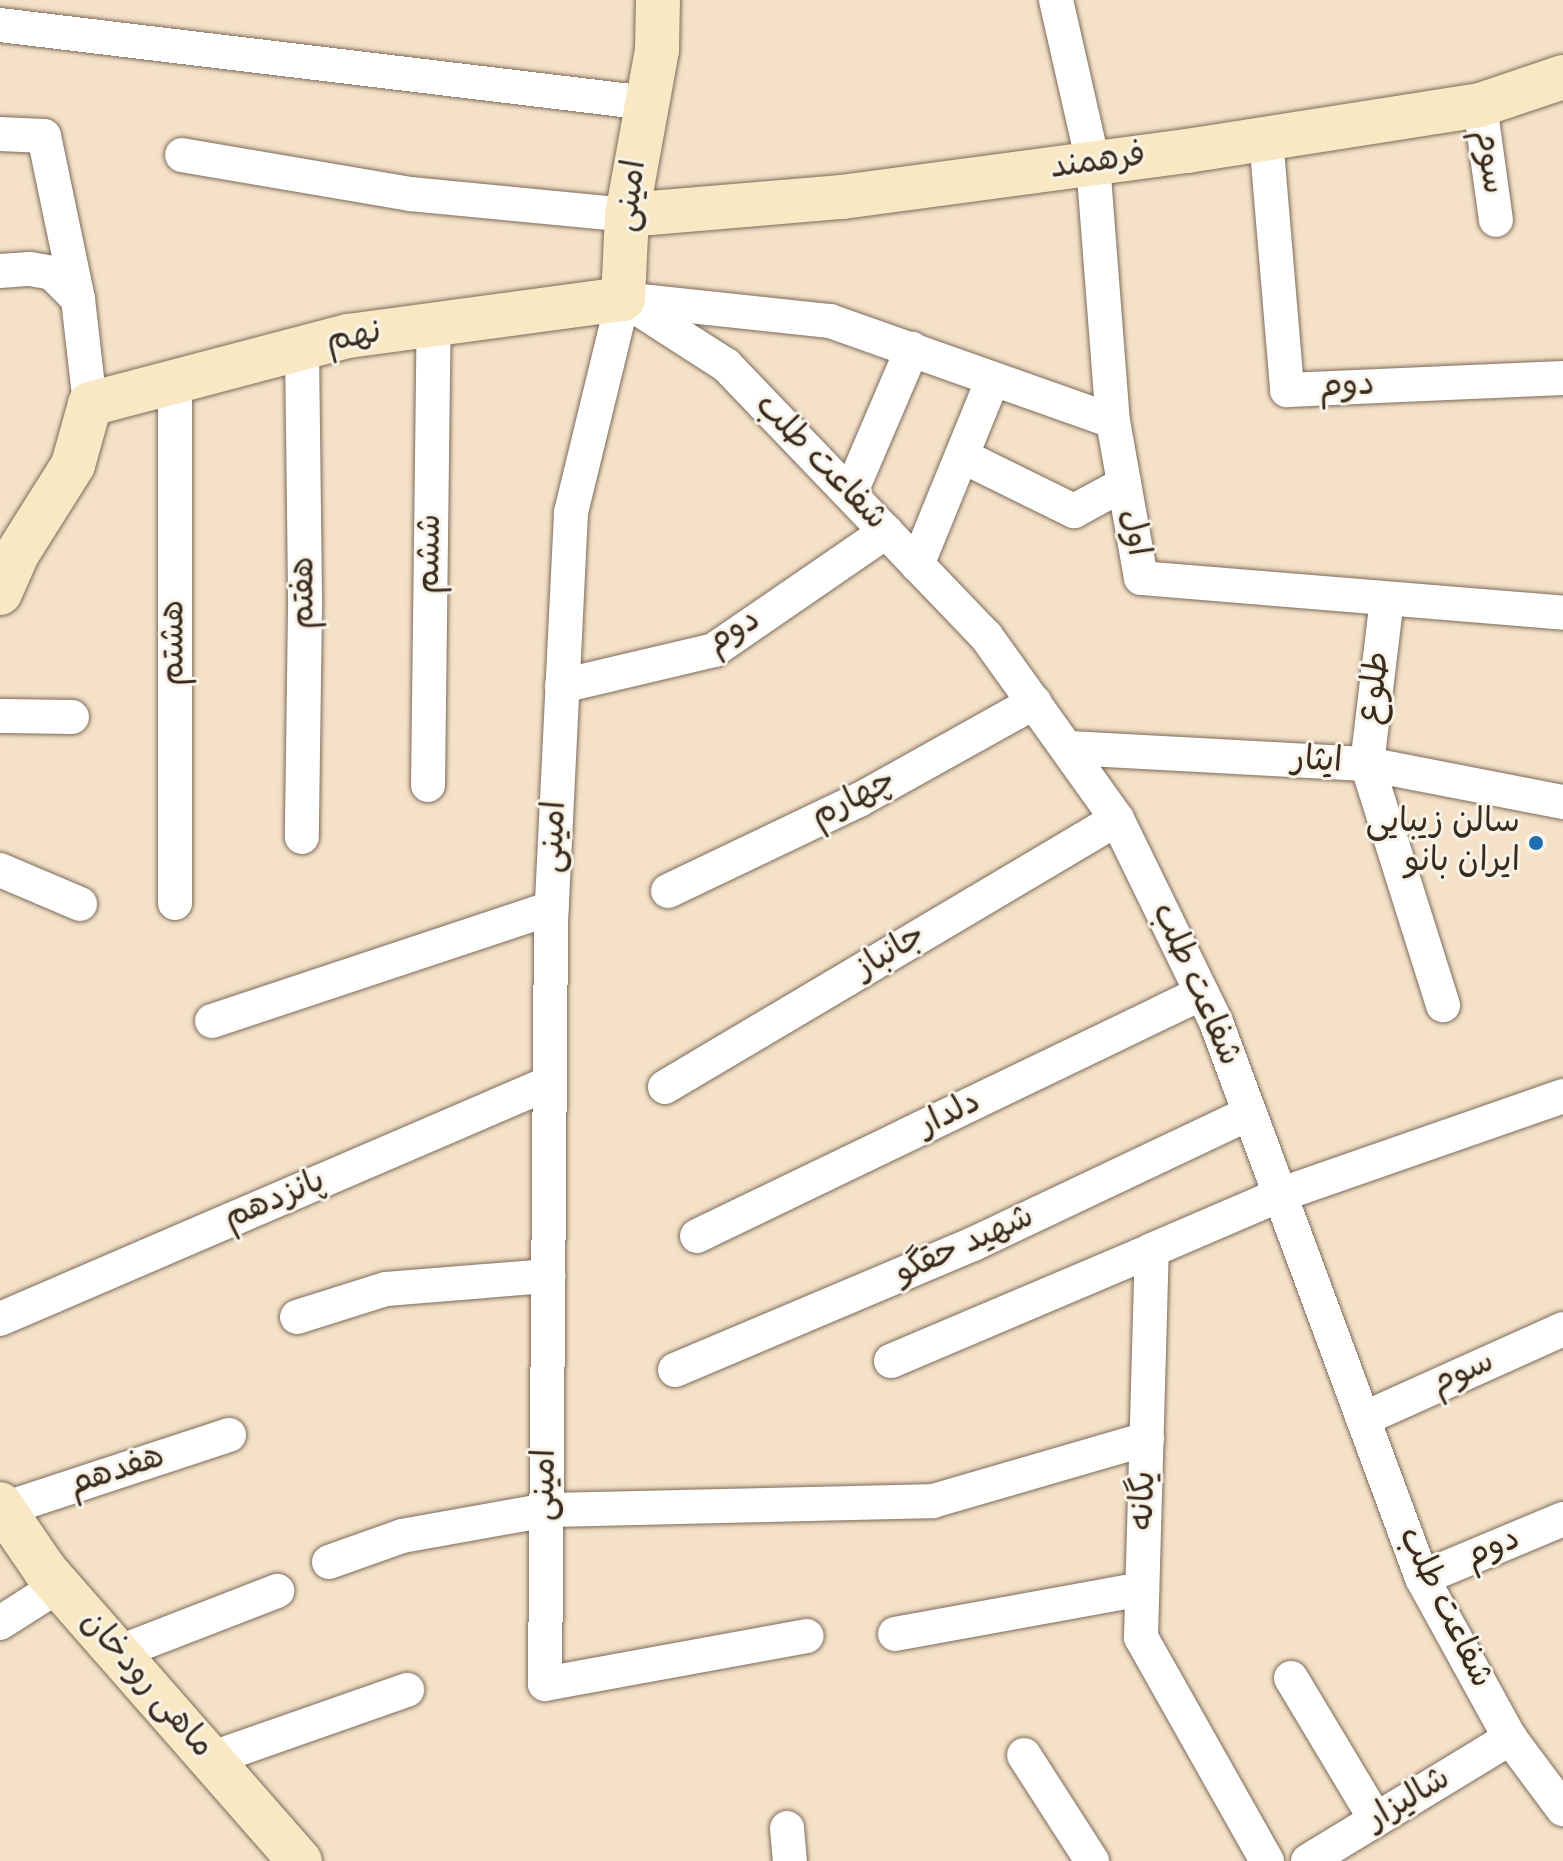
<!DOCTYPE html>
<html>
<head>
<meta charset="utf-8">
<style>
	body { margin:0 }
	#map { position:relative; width:1563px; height:1861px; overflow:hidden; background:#f4e1c8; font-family:"Indie Flower","Playpen Sans Arabic",sans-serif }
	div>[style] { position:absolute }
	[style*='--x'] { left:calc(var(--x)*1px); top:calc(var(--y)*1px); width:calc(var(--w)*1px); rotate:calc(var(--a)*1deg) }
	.roads { filter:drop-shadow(0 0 2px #7c6a5a) drop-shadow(0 0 2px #7c6a5a) }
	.minor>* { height:34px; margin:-17px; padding:0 17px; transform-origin:17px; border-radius:17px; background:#fff }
	.secondary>* { height:44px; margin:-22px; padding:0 22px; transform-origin:22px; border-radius:22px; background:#f8e8c3 }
	.dots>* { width:22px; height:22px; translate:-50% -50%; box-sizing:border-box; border:4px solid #f7f3e8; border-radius:50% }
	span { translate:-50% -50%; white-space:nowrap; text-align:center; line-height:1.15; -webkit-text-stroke:6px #f7f3e8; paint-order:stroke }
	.street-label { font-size:34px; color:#3b2a1e }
	.poi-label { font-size:34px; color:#3b2a1e }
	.right { translate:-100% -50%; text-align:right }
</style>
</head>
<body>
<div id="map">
	<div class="roads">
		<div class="minor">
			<div style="--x:1056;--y:0;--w:167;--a:77.2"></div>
			<div style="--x:1093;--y:163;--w:259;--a:85.6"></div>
			<div style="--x:1113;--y:421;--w:159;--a:79.9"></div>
			<div style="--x:1141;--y:578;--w:423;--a:4.7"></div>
			<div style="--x:0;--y:25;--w:652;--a:6.87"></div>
			<div style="--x:1480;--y:105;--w:116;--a:82.1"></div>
			<div style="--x:0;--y:134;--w:44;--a:2.6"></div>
			<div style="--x:44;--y:136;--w:167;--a:78.2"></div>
			<div style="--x:1266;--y:138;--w:253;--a:85.2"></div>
			<div style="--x:1287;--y:390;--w:276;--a:-2.5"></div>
			<div style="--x:182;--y:155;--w:231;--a:9.7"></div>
			<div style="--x:410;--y:194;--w:218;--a:5.5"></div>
			<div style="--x:0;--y:271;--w:30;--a:-4"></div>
			<div style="--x:30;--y:269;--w:22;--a:10"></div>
			<div style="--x:52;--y:273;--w:37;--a:45"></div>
			<div style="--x:78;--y:299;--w:106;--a:83.5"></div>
			<div style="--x:623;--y:299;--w:122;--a:32.7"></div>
			<div style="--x:726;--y:365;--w:376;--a:46.2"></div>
			<div style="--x:986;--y:636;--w:225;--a:54.4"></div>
			<div style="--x:1117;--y:819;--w:226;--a:64"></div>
			<div style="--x:1216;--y:1022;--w:593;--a:69.67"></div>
			<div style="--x:1422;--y:1578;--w:183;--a:61.2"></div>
			<div style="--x:1510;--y:1738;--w:89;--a:53.3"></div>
			<div style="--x:623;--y:299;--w:220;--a:103.7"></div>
			<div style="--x:571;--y:513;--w:411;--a:92.8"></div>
			<div style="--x:551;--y:924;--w:760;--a:90.45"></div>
			<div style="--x:545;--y:1684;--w:266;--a:-10.4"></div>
			<div style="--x:632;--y:300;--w:199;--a:6.1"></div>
			<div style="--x:830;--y:321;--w:300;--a:19.5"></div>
			<div style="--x:302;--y:348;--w:260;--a:89.3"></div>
			<div style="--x:305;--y:608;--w:229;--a:90.8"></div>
			<div style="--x:962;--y:456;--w:125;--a:26.2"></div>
			<div style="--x:1074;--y:511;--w:57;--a:-28.4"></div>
			<div style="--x:850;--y:494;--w:158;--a:-66.8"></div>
			<div style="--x:917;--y:565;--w:201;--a:-67.8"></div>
			<div style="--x:1387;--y:599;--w:166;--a:96.9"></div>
			<div style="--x:1367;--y:764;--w:253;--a:72.5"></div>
			<div style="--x:562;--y:686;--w:156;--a:-13.3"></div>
			<div style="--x:714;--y:650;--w:209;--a:-34.5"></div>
			<div style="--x:0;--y:716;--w:72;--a:0.8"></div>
			<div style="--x:1068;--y:748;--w:299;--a:3.1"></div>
			<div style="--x:1367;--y:764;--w:200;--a:11"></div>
			<div style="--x:428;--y:785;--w:461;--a:-89.3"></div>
			<div style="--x:0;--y:870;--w:87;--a:23"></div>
			<div style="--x:668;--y:891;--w:212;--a:-25.5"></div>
			<div style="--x:859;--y:800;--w:201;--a:-29.1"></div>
			<div style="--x:175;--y:903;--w:521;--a:-90"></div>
			<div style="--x:212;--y:1021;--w:358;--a:-18.4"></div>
			<div style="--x:665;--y:1087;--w:525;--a:-30.66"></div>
			<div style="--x:697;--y:1236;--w:560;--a:-25.7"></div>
			<div style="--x:297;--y:1317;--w:93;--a:-17.5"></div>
			<div style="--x:386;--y:1289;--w:163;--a:-4.6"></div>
			<div style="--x:0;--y:1319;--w:598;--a:-23.26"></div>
			<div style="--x:891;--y:1361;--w:284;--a:-23"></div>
			<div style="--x:675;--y:1370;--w:324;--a:-22.9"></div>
			<div style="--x:973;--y:1244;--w:306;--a:-25.3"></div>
			<div style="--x:1363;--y:1419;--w:219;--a:-24.2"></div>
			<div style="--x:4;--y:1509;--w:237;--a:-18.2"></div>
			<div style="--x:329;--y:1562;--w:77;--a:-19.6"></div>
			<div style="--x:402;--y:1536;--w:146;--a:-10.2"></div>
			<div style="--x:546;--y:1510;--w:387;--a:-1.3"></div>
			<div style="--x:933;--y:1501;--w:223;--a:-16.2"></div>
			<div style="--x:1422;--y:1578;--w:153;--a:-22.7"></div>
			<div style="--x:0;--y:1623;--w:69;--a:-32.5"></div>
			<div style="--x:895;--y:1634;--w:251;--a:-10.3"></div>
			<div style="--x:117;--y:1653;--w:172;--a:-21.2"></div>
			<div style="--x:1291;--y:1678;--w:165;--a:59.1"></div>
			<div style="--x:1024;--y:1755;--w:126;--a:57.3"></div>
			<div style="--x:210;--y:1759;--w:209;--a:-19.3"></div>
			<div style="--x:787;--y:1828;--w:33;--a:85"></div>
			<div style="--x:1267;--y:1861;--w:257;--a:-119.4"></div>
			<div style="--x:1141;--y:1637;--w:387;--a:-88.4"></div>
			<div style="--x:1152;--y:1250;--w:142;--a:-23.3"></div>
			<div style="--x:1282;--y:1194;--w:298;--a:-19.2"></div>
			<div style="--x:1308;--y:1861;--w:237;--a:-31.3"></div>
		</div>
		<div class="secondary">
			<div style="--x:627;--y:215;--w:216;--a:-4.8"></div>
			<div style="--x:842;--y:197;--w:348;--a:-7.6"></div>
			<div style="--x:1187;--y:151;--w:297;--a:-8.9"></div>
			<div style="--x:1480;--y:105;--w:88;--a:-18.6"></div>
			<div style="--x:0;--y:593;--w:43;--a:-66.4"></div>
			<div style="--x:17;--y:554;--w:105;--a:-57.8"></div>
			<div style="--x:73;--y:465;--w:63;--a:-74.4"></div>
			<div style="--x:90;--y:404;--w:267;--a:-14.8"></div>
			<div style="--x:348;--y:336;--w:277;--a:-7.7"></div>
			<div style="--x:623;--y:299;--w:84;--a:-87.3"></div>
			<div style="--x:627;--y:215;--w:168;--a:-79.7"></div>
			<div style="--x:657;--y:50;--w:50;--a:-88.9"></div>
			<div style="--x:0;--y:1504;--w:80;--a:55.7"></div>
			<div style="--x:45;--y:1570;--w:387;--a:48.8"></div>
		</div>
	</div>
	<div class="dots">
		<div style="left:1536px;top:843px;background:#1f6fb2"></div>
	</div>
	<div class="street-label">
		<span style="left:1488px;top:162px;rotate:82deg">سوم</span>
		<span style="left:1098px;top:163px;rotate:-8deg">فرهمند</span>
		<span style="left:632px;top:196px;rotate:-82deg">امینی</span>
		<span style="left:354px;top:338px;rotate:-11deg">نهم</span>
		<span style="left:1347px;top:387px;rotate:-2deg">دوم</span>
		<span style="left:820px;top:463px;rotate:46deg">شفاعت طلب</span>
		<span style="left:1133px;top:533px;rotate:80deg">اول</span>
		<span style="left:431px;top:554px;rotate:-89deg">ششم</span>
		<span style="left:305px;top:593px;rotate:-90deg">هفتم</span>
		<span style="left:734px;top:632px;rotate:-30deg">دوم</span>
		<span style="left:175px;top:643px;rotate:-90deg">هشتم</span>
		<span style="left:1376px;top:688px;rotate:-83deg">طلوع</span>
		<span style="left:1317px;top:762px;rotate:3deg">ایثار</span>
		<span style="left:854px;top:800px;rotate:-27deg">چهارم</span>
		<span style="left:555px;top:837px;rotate:-87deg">امینی</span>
		<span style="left:891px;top:953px;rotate:-31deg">جانباز</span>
		<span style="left:1195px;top:985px;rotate:66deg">شفاعت طلب</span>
		<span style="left:950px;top:1115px;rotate:-26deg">دلدار</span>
		<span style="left:275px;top:1201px;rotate:-23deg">پانزدهم</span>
		<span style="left:965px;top:1246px;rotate:-24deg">شهید حقگو</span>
		<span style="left:1463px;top:1374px;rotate:-24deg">سوم</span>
		<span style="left:117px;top:1472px;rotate:-18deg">هفدهم</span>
		<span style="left:546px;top:1485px;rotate:-89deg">امینی</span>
		<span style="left:1145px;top:1501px;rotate:-88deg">یگانه</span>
		<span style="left:1493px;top:1549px;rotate:-23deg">دوم</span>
		<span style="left:1444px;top:1608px;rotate:64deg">شفاعت طلب</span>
		<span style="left:146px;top:1685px;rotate:49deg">ماهی رودخان</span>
		<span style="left:1409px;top:1800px;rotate:-31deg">شالیزار</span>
	</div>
	<div class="poi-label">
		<span class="right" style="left:1520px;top:843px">سالن زیبایی<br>ایران بانو</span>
	</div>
</div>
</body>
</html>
